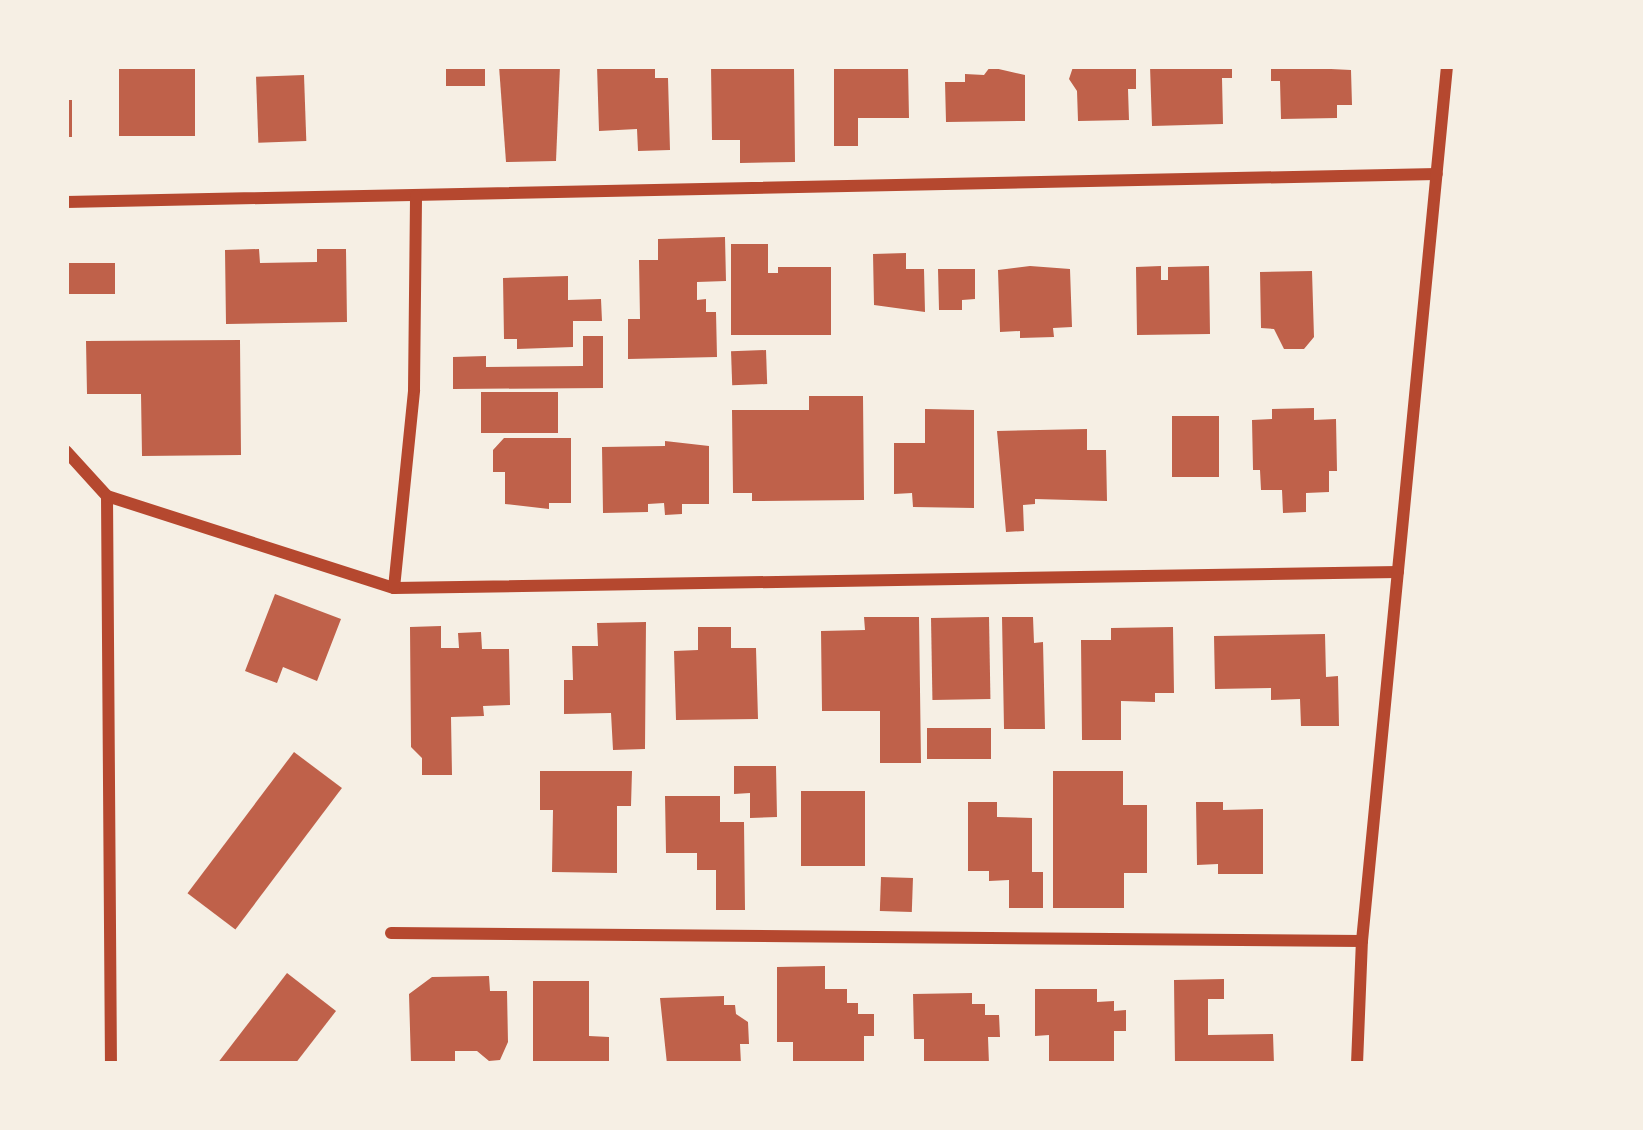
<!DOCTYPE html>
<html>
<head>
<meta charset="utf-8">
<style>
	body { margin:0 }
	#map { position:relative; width:1643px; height:1130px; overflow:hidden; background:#f6efe4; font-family:"Golos Text",sans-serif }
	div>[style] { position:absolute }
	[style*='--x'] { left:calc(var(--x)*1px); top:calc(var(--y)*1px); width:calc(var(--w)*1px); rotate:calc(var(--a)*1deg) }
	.building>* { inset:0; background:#bf614a; transform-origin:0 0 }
	.minor>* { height:12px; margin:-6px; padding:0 6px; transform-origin:6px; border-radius:6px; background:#b5482f }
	span { translate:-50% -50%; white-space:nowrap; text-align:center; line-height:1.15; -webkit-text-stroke:12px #f6efe4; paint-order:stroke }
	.frame { position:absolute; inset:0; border:69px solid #f6efe4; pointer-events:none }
</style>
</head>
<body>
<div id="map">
	<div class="building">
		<div style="left:119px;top:66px;width:76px;height:70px"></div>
		<div style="left:446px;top:66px;width:39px;height:20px"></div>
		<div style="clip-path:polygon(499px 66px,560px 66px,556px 161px,506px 162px)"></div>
		<div style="clip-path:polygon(597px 66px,655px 66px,655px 78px,668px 78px,670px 150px,638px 151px,637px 129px,599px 131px)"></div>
		<div style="clip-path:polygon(711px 66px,794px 67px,795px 162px,740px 163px,740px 140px,712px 140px)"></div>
		<div style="clip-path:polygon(834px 66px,908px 66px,909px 118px,858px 118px,858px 146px,834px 146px)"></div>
		<div style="clip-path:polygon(1136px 66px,1136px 89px,1128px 89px,1129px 120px,1078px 121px,1077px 91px,1069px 79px,1073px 67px)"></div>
		<div style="clip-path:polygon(1150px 66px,1232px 66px,1232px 78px,1222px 78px,1223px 124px,1152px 126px)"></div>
		<div style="clip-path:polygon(1271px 66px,1351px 70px,1352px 105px,1337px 105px,1337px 118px,1281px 119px,1280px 81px,1271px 81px)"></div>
		<div style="clip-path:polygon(990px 67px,1025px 75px,1025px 121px,946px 122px,945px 82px,965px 82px,965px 74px,984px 75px)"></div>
		<div style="left:304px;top:75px;width:66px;height:48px;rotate:88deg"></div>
		<div style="left:66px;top:100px;width:6px;height:37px"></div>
		<div style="clip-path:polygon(725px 237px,726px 281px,697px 282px,697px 300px,706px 299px,706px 312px,716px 312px,717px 357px,628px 359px,628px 319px,640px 319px,639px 260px,658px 260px,658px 239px)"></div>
		<div style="clip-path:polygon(731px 244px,768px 244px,768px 273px,778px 273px,778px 267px,831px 267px,831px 335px,731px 335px)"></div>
		<div style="clip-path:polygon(259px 249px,260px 263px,317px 262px,317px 249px,346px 249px,347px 322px,226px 324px,225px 250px)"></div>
		<div style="clip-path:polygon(906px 253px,906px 269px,924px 269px,925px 312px,874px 305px,873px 254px)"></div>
		<div style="left:68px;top:263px;width:47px;height:31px"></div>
		<div style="clip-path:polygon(1030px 266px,1070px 269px,1072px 327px,1053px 328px,1054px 337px,1020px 338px,1020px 331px,1000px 332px,998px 270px)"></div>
		<div style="clip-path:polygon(1161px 266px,1161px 280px,1168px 280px,1168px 267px,1209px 266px,1210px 334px,1137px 335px,1136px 267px)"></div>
		<div style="clip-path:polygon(938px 269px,975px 269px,975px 299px,962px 300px,962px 310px,939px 310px)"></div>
		<div style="clip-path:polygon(1312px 271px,1314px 337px,1304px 349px,1284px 349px,1274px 329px,1261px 328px,1260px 272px)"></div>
		<div style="clip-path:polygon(568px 276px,568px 300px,601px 299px,602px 321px,573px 321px,573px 347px,517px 349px,517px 339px,504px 339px,503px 278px)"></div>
		<div style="clip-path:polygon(583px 336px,603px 336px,603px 388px,453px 389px,453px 357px,486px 356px,486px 367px,583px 366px)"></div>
		<div style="clip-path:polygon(240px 340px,241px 455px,142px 456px,141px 394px,87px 394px,86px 341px)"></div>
		<div style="left:766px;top:350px;width:34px;height:35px;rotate:88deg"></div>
		<div style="left:558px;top:392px;width:41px;height:77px;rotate:90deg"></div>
		<div style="clip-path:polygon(809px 396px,863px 396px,864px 500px,752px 501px,752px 493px,733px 493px,732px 410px,809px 410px)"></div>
		<div style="clip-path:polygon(1314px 408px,1314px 420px,1336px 419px,1337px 471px,1329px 471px,1329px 492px,1306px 493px,1306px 512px,1283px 513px,1282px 490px,1261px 490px,1260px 470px,1253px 470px,1252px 420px,1272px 419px,1272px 409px)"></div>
		<div style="clip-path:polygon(925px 409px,974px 410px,974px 508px,913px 507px,912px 493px,894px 494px,894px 443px,925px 443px)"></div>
		<div style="left:1172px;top:416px;width:47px;height:61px"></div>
		<div style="clip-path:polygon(1087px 429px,1087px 450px,1106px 450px,1107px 501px,1035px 499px,1035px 504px,1023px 505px,1024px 531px,1006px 532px,997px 431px)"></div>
		<div style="clip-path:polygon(504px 438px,571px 438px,571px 503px,549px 503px,549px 509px,505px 504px,505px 472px,493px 472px,493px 450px)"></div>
		<div style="clip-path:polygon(665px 441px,709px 446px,709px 504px,682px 504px,682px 514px,665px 515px,664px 503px,648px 504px,648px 512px,603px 513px,602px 447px,665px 446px)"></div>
		<div style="clip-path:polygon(275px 594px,341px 619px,317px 681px,283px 667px,277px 683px,245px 671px)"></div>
		<div style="clip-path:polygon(864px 617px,919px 617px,921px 763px,880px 763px,880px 711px,822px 711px,821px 631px,865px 630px)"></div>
		<div style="left:989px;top:617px;width:82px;height:58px;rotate:89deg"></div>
		<div style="clip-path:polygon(1002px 617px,1033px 617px,1034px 643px,1043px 642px,1045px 729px,1004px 729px)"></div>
		<div style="clip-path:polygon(646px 622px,645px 749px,613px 750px,611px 713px,564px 714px,564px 680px,573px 680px,572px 646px,598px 646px,597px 623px)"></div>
		<div style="clip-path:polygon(441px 626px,441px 648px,459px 648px,458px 633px,481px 632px,482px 649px,509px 649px,510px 705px,483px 706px,484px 716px,451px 717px,452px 775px,422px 775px,422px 758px,411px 747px,410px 627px)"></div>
		<div style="clip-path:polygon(698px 627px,731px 627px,731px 648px,756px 648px,758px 719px,676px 720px,674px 651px,698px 650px)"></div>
		<div style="clip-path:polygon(1173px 627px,1174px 693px,1155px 693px,1155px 702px,1121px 701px,1121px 740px,1082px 740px,1081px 640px,1111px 640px,1111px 628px)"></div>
		<div style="clip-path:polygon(1325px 634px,1326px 677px,1338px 676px,1339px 726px,1301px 726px,1300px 699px,1271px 700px,1271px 688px,1215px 689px,1214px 636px)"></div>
		<div style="left:927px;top:728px;width:64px;height:31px"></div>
		<div style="left:294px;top:752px;width:60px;height:177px;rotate:37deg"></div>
		<div style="clip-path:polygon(734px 766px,776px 766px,777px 817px,750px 818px,750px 793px,734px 794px)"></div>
		<div style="clip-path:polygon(540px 771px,632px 771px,631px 806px,617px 806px,617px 873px,552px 872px,553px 810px,540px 810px)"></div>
		<div style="clip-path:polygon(1053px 771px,1123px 771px,1123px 805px,1147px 805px,1147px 873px,1124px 873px,1124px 908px,1053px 908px)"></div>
		<div style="left:801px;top:791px;width:64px;height:75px"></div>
		<div style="clip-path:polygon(665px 796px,720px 796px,720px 822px,744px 822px,745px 910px,716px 910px,716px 870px,697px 870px,697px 853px,666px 853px)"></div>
		<div style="clip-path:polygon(968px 802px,997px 802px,997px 817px,1032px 818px,1032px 872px,1043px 872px,1043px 908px,1009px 908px,1009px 880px,989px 881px,989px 871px,968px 871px)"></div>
		<div style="clip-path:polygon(1196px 802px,1223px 802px,1223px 810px,1263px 809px,1263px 874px,1218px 874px,1218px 864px,1197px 865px)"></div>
		<div style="left:881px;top:877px;width:32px;height:34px;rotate:2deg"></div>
		<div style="clip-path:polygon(825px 966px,825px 989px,847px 989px,847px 1003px,858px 1003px,858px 1014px,874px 1014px,874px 1036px,864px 1036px,864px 1064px,793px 1064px,793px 1042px,777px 1042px,777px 967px)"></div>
		<div style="clip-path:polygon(287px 973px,336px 1011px,295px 1064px,217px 1064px)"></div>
		<div style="clip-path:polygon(489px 976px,490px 991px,507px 991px,508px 1042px,500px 1060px,489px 1061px,477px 1051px,455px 1051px,455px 1064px,411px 1064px,409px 994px,432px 977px)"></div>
		<div style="clip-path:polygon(1224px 979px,1224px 999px,1208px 999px,1208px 1035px,1273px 1034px,1274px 1064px,1175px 1064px,1174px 980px)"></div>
		<div style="clip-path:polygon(533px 981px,589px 981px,589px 1036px,609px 1037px,609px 1064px,533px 1064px)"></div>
		<div style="clip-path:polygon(1035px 989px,1097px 989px,1097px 1002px,1114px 1001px,1114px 1011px,1126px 1010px,1126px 1031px,1114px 1031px,1114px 1064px,1049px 1064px,1049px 1035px,1035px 1036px)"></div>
		<div style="clip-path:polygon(972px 993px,972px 1004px,985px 1004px,985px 1015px,999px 1015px,1000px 1037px,988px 1037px,989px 1064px,924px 1064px,924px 1039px,914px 1039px,913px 994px)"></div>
		<div style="clip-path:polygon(724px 996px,724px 1005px,735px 1005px,736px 1014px,748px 1022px,749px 1044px,740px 1044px,741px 1064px,667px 1064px,660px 998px)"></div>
	</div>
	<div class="minor">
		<div style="--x:66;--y:202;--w:1371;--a:-1.17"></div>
		<div style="--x:66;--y:451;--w:61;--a:47.7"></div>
		<div style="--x:107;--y:496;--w:568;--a:89.6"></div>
		<div style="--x:107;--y:496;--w:301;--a:17.8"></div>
		<div style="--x:394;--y:588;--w:1004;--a:-0.91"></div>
		<div style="--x:394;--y:588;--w:199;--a:-84.2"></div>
		<div style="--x:414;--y:390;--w:194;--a:-89.4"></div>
		<div style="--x:391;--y:933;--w:971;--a:0.47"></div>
		<div style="--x:1357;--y:1064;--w:123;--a:-87.7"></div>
		<div style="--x:1362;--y:941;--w:879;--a:-84.45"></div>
	</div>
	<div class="frame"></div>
</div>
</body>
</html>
